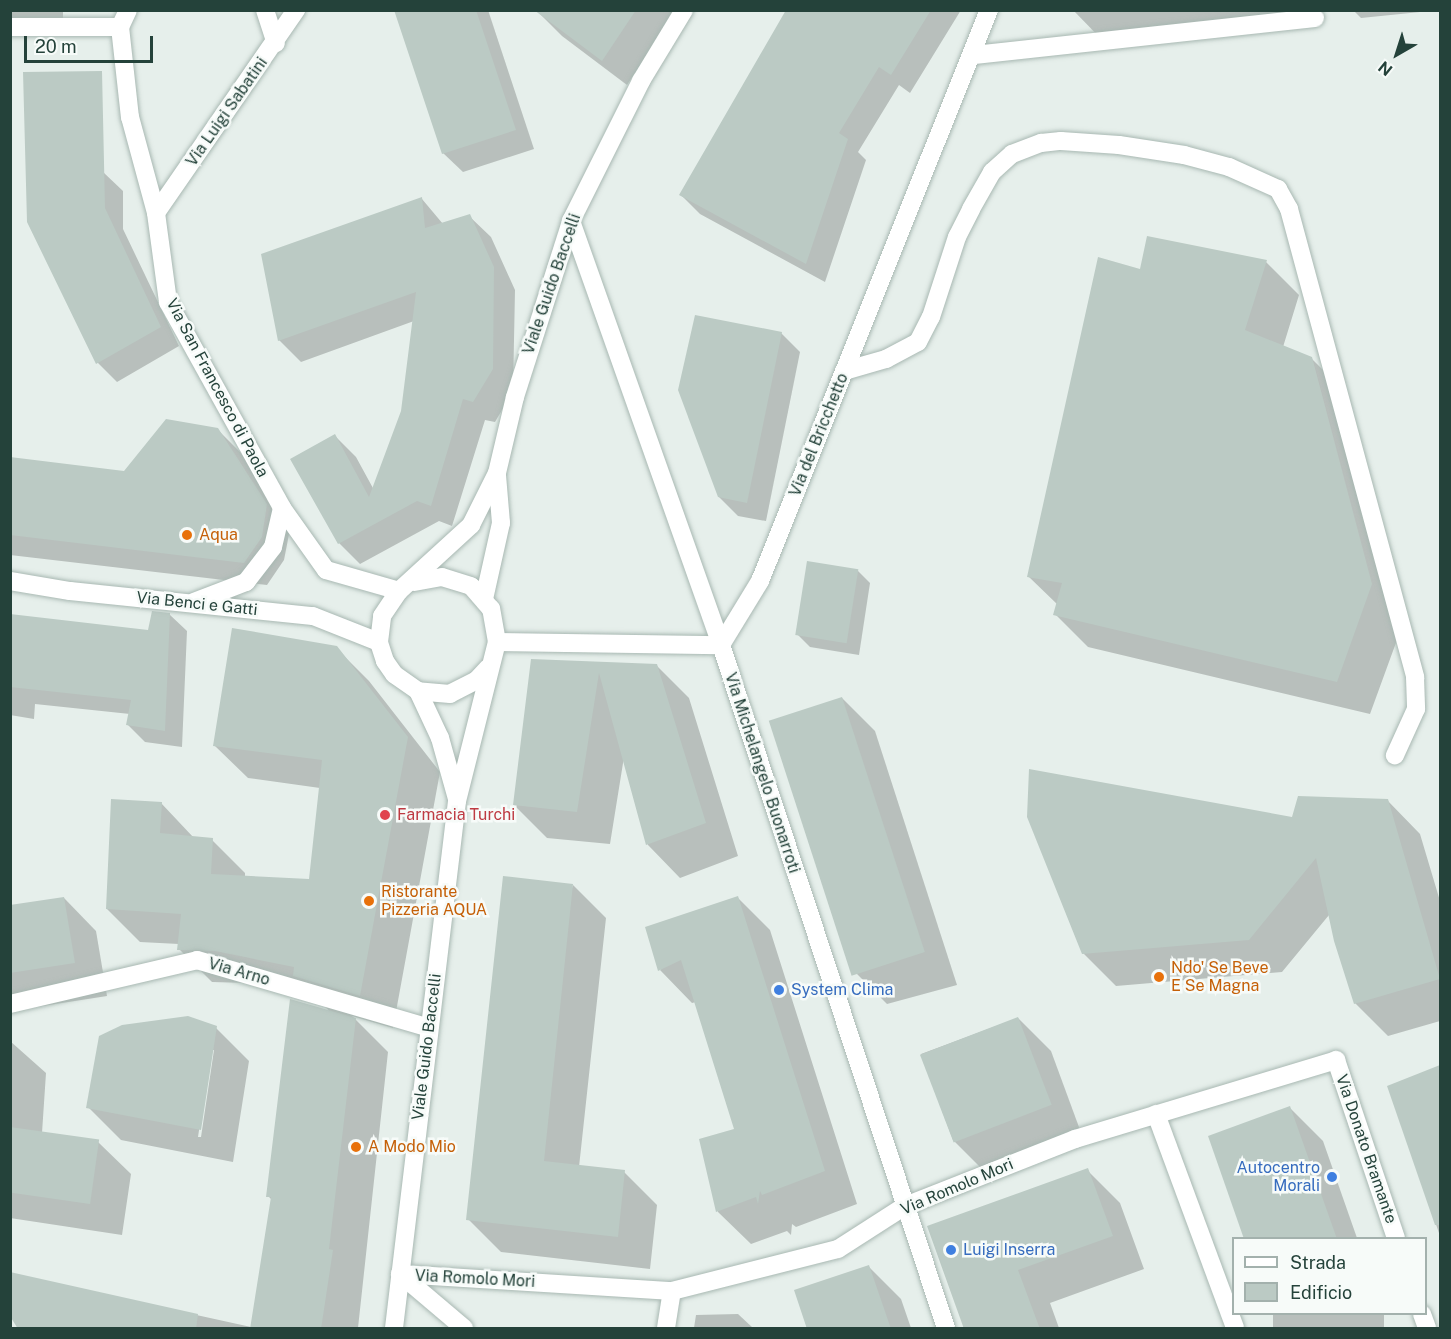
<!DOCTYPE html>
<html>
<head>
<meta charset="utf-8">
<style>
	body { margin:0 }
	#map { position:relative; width:1451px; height:1339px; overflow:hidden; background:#e6efeb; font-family:"Public Sans",sans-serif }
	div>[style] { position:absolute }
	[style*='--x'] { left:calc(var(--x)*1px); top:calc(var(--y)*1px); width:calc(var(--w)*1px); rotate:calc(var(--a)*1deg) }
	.shadow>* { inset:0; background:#0003; transform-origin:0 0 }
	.building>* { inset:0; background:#bbcac4; transform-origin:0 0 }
	.roads { filter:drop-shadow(0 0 2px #a8b8b2) drop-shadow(0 0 2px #a8b8b2) }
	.street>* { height:18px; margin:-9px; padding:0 9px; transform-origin:9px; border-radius:9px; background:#fff }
	.secondary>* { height:18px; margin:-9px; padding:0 9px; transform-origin:9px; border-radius:9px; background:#fff }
	.dots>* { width:16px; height:16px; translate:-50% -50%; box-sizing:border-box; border:3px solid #f7fbf9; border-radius:50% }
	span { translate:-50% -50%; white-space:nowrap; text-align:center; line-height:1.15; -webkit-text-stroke:5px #f7fbf9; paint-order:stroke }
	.street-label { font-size:16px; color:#24423a }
	.food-label { font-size:16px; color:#c56008 }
	.left { translate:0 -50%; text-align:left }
	.health-label { font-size:16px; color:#be3a42 }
	.shop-label { font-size:16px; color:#366cbe }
	.right { translate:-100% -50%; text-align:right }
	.frame { position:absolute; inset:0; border:12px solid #24423a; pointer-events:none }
	.legend { position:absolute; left:1232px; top:1237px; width:195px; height:78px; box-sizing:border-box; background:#f7fbf9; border:2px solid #a3b1ad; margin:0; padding:8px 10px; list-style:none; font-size:18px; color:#24423a }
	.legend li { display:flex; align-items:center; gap:12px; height:30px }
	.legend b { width:30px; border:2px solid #a3b1ad }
	.north { position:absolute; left:1367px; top:24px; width:60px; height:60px; -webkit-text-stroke:4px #f7fbf9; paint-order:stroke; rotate:219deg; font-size:16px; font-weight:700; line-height:24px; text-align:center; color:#24423a }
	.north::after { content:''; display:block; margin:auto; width:21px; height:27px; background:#24423a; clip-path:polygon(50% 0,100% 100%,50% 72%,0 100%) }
	.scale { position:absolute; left:24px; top:36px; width:129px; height:27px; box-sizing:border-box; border:3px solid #24423a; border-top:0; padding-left:8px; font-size:18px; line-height:21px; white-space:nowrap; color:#24423a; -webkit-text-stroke:4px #f7fbf9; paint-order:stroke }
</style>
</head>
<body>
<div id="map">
	<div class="shadow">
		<div style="clip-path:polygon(10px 10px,63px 10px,63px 22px,10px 19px)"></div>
		<div style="clip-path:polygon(406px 10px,488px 10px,534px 149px,463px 172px,443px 153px)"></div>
		<div style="clip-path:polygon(677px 10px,627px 85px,562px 36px,538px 12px)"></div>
		<div style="clip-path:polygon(788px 10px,961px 10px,910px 93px,899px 85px,858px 152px,866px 160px,825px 282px,700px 214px,681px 195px)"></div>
		<div style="clip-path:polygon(1073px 10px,1289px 10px,1290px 24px,1107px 45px)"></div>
		<div style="clip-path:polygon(1353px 10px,1440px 10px,1361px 18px)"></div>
		<div style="clip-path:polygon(103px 172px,123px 191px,123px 229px,179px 346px,117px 382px,98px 363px,29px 221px)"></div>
		<div style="clip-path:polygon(422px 199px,443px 224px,469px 216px,491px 237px,515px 290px,513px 391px,495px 422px,485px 420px,452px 526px,439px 521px,360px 564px,339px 543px,335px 436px,356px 457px,374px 490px,403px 411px,414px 321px,301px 362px,279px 340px)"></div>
		<div style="clip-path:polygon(1266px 262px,1299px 295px,1283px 347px,1311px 358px,1344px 391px,1405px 618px,1370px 714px,1088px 647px,1055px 614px,1058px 605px,1029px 577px,1141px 271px)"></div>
		<div style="clip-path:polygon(781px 333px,800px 352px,766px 521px,738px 516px,719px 497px)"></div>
		<div style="clip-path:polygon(217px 429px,241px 453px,290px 529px,284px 560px,267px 585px,10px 555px,10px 459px,124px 473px)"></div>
		<div style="clip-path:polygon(857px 570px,870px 583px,859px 655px,810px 647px,797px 634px)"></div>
		<div style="clip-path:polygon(169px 614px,187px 631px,182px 747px,145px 742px,127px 724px,130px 714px,35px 704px,34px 719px,10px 715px,10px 615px,149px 631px)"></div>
		<div style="clip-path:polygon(336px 648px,369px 681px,440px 772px,393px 1028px,352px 1016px,388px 1052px,358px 1328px,20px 1328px,10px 1274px,251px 1327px,272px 1200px,268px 1196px,331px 1013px,316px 997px,249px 983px,212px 982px,179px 949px,179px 944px,140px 942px,107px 909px,161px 803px,194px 838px,212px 840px,245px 873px,245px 877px,310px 880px,320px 788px,248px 778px,215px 746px)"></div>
		<div style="clip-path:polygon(532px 660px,656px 665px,689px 698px,738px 856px,680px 878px,648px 845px,624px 757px,610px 844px,547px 838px,514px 805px)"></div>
		<div style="clip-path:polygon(842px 698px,875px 731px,957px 985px,887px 1004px,854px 971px)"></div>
		<div style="clip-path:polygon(1387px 800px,1420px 834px,1440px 901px,1440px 1021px,1388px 1036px,1355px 1003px,1329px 915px,1282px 972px,1116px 986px,1083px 953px,1293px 819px)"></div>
		<div style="clip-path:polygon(573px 885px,606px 918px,579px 1167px,624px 1172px,657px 1205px,650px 1269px,501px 1252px,468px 1219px)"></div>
		<div style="clip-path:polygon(737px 897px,770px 930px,857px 1204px,796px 1227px,792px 1224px,791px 1235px,787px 1231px,751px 1244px,718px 1212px,701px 1140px,736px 1130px,696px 1002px,692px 1003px,660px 970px)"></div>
		<div style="clip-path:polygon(64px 898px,96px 931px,107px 996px,10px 1011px,10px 907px)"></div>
		<div style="clip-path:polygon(1018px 1018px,1051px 1051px,1083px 1138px,986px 1173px,953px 1140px,921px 1054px)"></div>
		<div style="clip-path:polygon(evenodd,216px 1028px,249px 1061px,233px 1162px,121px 1140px,88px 1107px,216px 1028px,211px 1050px,214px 1050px,201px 1137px,198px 1137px,211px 1050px)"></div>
		<div style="clip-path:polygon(10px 1041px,46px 1073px,42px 1133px,98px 1142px,131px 1174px,122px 1235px,10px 1218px)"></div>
		<div style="clip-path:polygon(1440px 1067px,1440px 1236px,1389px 1087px)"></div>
		<div style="clip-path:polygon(1290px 1108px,1323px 1141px,1357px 1238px,1246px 1238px)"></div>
		<div style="clip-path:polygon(1087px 1170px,1120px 1203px,1144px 1269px,1050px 1303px,1059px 1328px,966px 1328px)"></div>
		<div style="clip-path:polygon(868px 1266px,901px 1299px,911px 1328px,809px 1328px)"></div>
		<div style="clip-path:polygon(738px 1314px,753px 1328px,694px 1328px,696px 1315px)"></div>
		<div style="left:1273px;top:1314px;width:111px;height:15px"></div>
	</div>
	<div class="building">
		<div style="clip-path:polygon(394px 10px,476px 10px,516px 130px,442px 154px)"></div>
		<div style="clip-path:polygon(534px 10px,636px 10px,602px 61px)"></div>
		<div style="clip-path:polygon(786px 10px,931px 10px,891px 75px,879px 67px,839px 133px,848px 139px,806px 264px,679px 195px)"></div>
		<div style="clip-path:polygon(102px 71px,105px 208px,161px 327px,96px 364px,27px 222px,23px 72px)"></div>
		<div style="clip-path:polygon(422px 197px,425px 228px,470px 214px,494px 267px,493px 369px,473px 402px,463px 399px,431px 506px,417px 501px,338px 544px,290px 459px,335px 434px,369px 497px,401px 411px,416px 292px,278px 341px,261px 254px)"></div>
		<div style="clip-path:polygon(1147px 236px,1267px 260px,1245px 330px,1312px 357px,1372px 584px,1337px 682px,1053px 615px,1062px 583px,1027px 577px,1098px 257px,1140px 269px)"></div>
		<div style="clip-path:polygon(695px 315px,782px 332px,747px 503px,718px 497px,678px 390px)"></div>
		<div style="clip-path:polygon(166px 419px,218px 428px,267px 504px,262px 537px,244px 563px,10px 535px,10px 457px,124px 471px)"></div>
		<div style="left:807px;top:561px;width:52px;height:75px;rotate:9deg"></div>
		<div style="clip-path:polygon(152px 611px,170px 613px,165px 731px,126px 725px,131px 700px,10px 687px,10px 614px,148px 630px)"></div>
		<div style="clip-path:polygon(232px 628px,337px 646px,408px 737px,360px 996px,293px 976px,294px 967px,215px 951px,177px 950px,181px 914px,106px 909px,111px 799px,162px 802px,160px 833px,213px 838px,211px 874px,309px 879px,322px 760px,213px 746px)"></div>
		<div style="clip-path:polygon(531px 659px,657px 664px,706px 823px,646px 845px,599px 673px,577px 812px,513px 805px)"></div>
		<div style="left:842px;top:697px;width:268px;height:77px;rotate:72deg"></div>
		<div style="clip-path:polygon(1029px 769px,1292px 817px,1298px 796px,1388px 799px,1440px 979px,1354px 1004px,1334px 941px,1316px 858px,1249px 940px,1082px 954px,1027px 817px)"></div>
		<div style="clip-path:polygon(503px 876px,573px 884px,544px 1161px,625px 1170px,618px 1237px,466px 1220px)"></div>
		<div style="clip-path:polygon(738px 896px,825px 1171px,762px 1195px,760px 1191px,758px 1204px,756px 1197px,716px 1212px,699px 1139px,734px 1129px,681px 960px,658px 971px,645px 927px)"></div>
		<div style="clip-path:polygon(64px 897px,75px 963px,10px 973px,10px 905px)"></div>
		<div style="clip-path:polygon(290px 999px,356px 1018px,329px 1249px,333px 1250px,321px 1329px,250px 1329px,271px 1197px,266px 1197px)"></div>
		<div style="clip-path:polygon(188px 1016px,217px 1026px,201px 1130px,86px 1108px,99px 1036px,122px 1025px)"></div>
		<div style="left:1018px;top:1017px;width:94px;height:105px;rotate:69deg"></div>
		<div style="clip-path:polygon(1440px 1065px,1440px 1225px,1435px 1225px,1387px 1086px)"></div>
		<div style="clip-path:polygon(1290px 1106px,1337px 1239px,1244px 1239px,1208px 1136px)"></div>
		<div style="left:10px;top:1127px;width:90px;height:65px;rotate:8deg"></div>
		<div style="clip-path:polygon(1088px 1168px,1113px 1236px,1018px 1270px,1040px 1329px,964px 1329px,927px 1226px)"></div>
		<div style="clip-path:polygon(869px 1265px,891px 1329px,807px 1329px,794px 1290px)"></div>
		<div style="clip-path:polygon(10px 1272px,198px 1314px,196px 1329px,18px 1329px,10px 1316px)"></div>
	</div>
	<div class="roads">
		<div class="street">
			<div style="--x:128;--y:10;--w:19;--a:115"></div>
			<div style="--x:120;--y:27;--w:91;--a:83.7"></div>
			<div style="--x:130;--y:117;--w:99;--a:74.8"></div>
			<div style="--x:156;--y:213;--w:90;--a:82.3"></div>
			<div style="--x:168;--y:302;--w:235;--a:61"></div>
			<div style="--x:282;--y:508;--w:76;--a:54.6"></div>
			<div style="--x:326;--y:570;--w:76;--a:16"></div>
			<div style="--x:265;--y:10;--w:35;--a:72"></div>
			<div style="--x:10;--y:27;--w:110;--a:0"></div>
			<div style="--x:974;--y:55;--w:343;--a:-6.2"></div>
			<div style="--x:156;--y:213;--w:247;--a:-55.4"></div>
			<div style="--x:571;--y:221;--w:450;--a:70.5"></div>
			<div style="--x:721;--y:645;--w:719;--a:71.77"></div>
			<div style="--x:844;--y:371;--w:44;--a:-15.9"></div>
			<div style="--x:886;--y:359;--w:36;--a:-28"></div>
			<div style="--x:918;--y:342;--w:28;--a:-63"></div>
			<div style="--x:931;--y:317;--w:84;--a:-72"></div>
			<div style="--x:957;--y:237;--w:31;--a:-63"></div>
			<div style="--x:971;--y:209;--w:43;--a:-60.4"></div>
			<div style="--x:992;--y:172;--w:27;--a:-42"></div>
			<div style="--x:1012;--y:154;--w:31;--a:-21"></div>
			<div style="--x:1041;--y:143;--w:20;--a:-6"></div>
			<div style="--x:1061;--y:141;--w:58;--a:3.9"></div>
			<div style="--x:1119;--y:145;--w:66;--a:8.7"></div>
			<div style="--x:1184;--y:155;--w:47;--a:14.9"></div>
			<div style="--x:1229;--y:167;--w:54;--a:24.2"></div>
			<div style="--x:1278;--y:189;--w:23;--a:61"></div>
			<div style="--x:1289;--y:209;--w:485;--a:74.9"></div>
			<div style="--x:1415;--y:677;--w:32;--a:88"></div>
			<div style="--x:1416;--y:709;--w:51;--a:114.5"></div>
			<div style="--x:10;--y:581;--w:61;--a:9.5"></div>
			<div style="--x:70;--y:591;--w:244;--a:5.9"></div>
			<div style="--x:313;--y:616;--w:71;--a:21.5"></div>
			<div style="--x:194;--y:602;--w:56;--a:-21"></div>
			<div style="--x:246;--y:582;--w:44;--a:-52.4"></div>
			<div style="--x:273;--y:547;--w:40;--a:-77"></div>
			<div style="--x:497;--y:642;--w:224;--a:0.8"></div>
			<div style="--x:721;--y:645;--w:75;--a:-58.6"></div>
			<div style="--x:760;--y:581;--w:615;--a:-68.15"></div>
			<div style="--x:10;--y:1004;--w:192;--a:-13.2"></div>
			<div style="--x:197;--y:960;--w:242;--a:16.3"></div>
			<div style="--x:1156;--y:1114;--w:228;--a:69.7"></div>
			<div style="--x:400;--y:1274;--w:273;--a:3.6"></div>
			<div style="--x:672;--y:1291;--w:171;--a:-14.2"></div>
			<div style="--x:838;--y:1249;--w:80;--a:-32.7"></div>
			<div style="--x:905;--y:1206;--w:183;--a:-21.5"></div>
			<div style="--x:1075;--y:1139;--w:273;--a:-16.8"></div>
			<div style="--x:1336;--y:1060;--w:188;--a:71.4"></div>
			<div style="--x:400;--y:1274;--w:84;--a:40.2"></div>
			<div style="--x:1422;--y:1314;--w:15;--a:70"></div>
			<div style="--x:666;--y:1328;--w:37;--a:-81"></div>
		</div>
		<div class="secondary">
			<div style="--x:484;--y:599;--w:78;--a:-77.4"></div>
			<div style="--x:501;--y:523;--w:48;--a:-94.8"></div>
			<div style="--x:488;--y:668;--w:16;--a:133"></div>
			<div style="--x:477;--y:680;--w:30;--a:153"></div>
			<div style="--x:450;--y:694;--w:32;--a:-175"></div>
			<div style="--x:418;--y:691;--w:29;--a:-145"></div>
			<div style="--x:394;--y:674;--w:16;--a:-125"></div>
			<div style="--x:385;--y:661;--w:20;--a:-108"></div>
			<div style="--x:379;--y:642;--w:26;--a:-83"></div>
			<div style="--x:382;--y:616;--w:30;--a:-56"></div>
			<div style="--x:399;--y:591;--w:98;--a:-42.5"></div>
			<div style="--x:471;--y:525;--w:58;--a:-63.4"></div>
			<div style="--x:497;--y:473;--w:78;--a:-76.7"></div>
			<div style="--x:515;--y:397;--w:185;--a:-72.3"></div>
			<div style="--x:571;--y:221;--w:157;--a:-63.4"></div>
			<div style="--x:641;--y:81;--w:83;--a:-58.8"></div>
			<div style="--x:418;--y:691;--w:52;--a:64.9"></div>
			<div style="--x:440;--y:738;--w:63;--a:74.4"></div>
			<div style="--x:394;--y:1328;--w:531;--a:-83.18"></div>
			<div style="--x:457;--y:801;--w:164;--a:-75.9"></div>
			<div style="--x:497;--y:642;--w:34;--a:-100"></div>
			<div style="--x:491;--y:609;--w:30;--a:-131"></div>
			<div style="--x:471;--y:586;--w:30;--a:-163"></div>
			<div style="--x:442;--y:577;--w:28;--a:170"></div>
		</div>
	</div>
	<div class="dots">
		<div style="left:187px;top:535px;background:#e8710a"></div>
		<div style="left:385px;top:815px;background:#e0444e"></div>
		<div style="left:369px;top:901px;background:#e8710a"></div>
		<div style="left:1159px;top:977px;background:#e8710a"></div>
		<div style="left:779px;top:990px;background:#3f7fe0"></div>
		<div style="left:356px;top:1147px;background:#e8710a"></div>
		<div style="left:1332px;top:1177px;background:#3f7fe0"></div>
		<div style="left:951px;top:1250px;background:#3f7fe0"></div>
	</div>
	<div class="street-label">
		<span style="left:227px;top:112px;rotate:-55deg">Via Luigi Sabatini</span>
		<span style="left:552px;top:284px;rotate:-71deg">Viale Guido Baccelli</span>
		<span style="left:217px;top:388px;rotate:62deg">Via San Francesco di Paola</span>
		<span style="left:819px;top:435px;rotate:-68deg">Via del Bricchetto</span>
		<span style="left:197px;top:604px;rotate:6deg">Via Benci e Gatti</span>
		<span style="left:762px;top:773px;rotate:72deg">Via Michelangelo Buonarroti</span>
		<span style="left:239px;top:972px;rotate:16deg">Via Arno</span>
		<span style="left:427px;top:1047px;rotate:-83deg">Viale Guido Baccelli</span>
		<span style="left:1366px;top:1149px;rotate:71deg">Via Donato Bramante</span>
		<span style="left:957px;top:1187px;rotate:-23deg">Via Romolo Mori</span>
		<span style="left:475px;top:1279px;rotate:3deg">Via Romolo Mori</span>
	</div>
	<div class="food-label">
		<span class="left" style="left:199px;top:535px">Aqua</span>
		<span class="left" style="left:381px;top:901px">Ristorante<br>Pizzeria AQUA</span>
		<span class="left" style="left:1171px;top:977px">Ndo' Se Beve<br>E Se Magna</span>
		<span class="left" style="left:368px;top:1147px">A Modo Mio</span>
	</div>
	<div class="health-label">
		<span class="left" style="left:397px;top:815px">Farmacia Turchi</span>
	</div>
	<div class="shop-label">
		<span class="left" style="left:791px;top:990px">System Clima</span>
		<span class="right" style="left:1320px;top:1177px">Autocentro<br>Morali</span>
		<span class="left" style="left:963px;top:1250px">Luigi Inserra</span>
	</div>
	<div class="frame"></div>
	<ul class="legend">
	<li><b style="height:8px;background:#fff"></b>Strada</li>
	<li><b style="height:16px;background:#bbcac4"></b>Edificio</li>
	</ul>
	<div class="north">N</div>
	<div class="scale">20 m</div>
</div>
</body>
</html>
